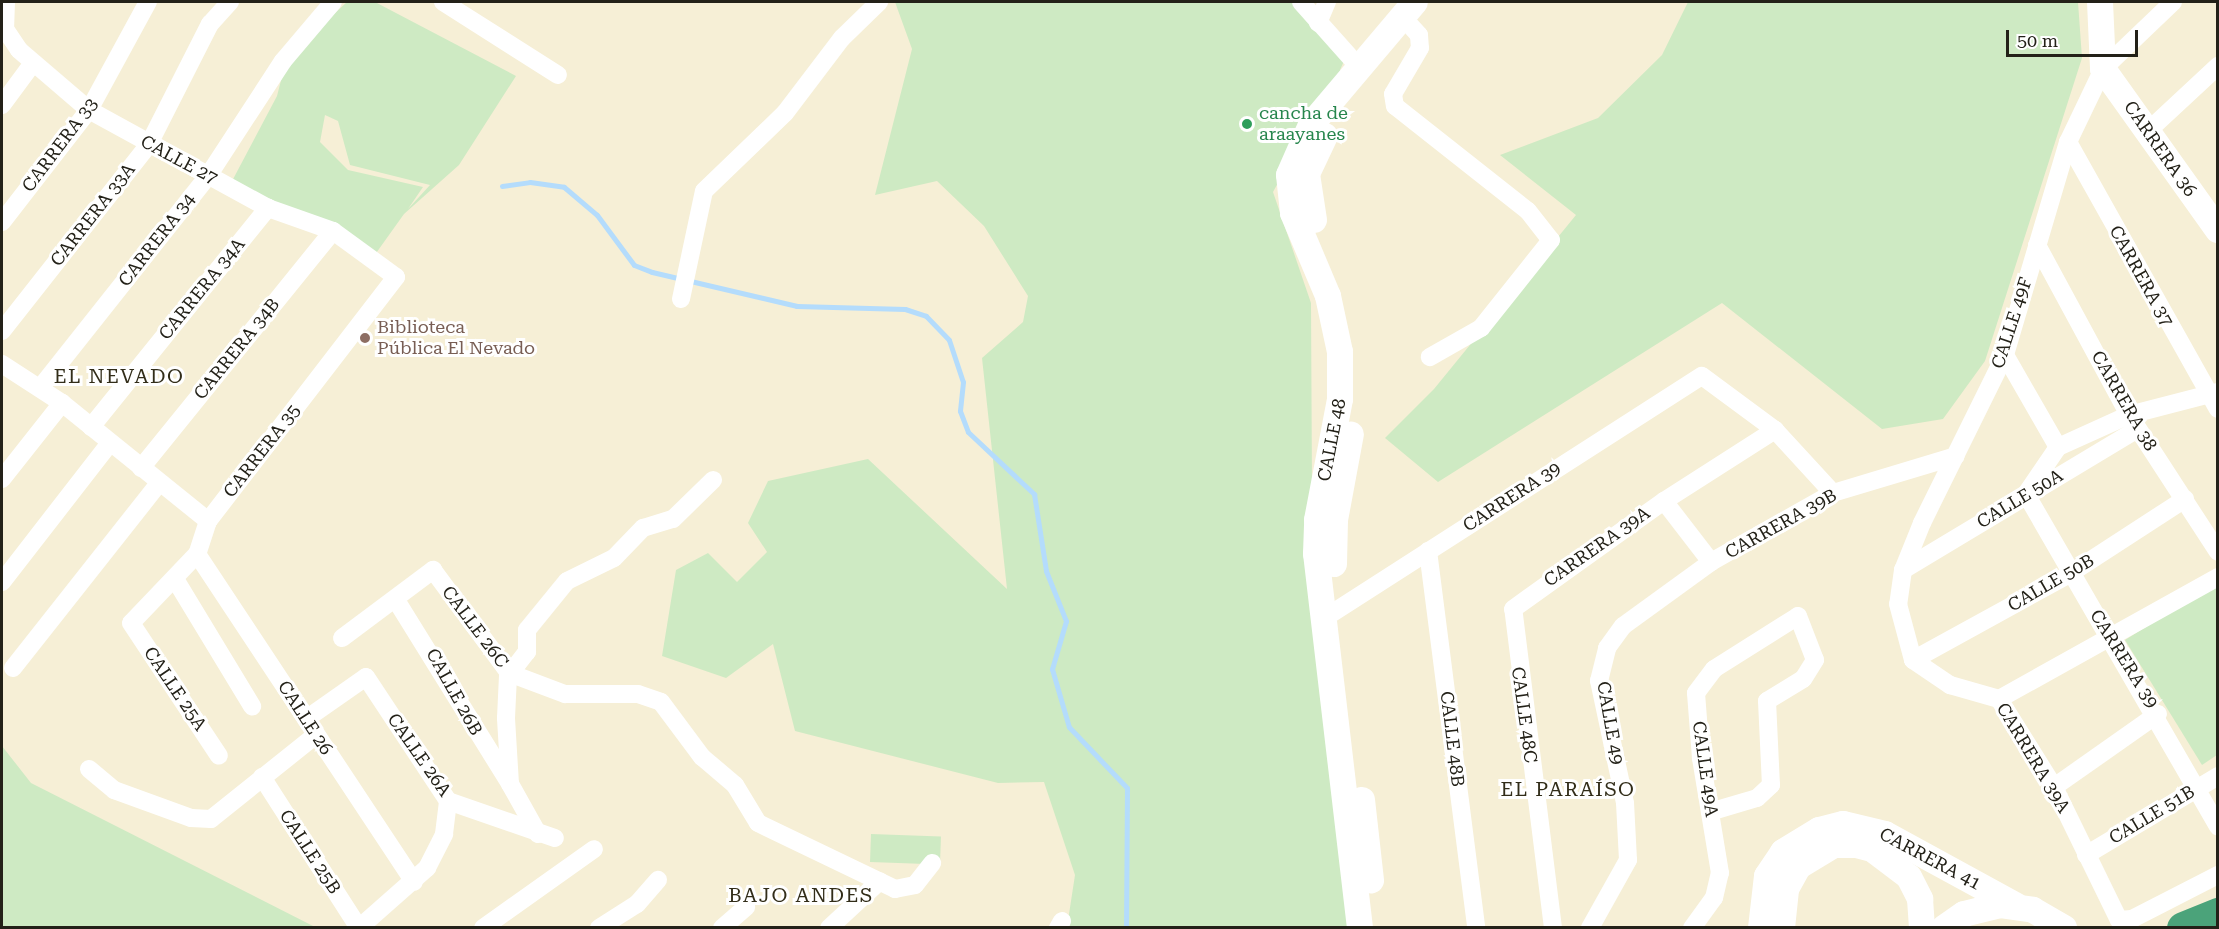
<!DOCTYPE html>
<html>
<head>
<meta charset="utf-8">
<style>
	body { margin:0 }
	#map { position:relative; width:2219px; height:929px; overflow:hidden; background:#f6efd6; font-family:"Roboto Serif",serif }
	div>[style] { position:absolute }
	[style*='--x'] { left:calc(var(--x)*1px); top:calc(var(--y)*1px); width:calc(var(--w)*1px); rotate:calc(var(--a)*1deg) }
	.green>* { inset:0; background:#ceeac3; transform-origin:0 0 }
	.stream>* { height:5px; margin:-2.5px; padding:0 2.5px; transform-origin:2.5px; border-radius:2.5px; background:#b4dcfc }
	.street>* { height:18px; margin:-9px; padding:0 9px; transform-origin:9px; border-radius:9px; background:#fff }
	.secondary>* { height:26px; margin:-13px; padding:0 13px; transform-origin:13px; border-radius:13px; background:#fff }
	.highway>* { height:33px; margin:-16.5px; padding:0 16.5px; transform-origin:16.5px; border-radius:16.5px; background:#4ba37a }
	.dots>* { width:16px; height:16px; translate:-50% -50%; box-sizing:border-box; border:3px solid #fff; border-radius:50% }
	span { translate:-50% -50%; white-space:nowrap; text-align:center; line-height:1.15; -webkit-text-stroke:6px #fff; paint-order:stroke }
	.leisure-label { font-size:18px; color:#27864d }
	.left { translate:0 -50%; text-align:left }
	.street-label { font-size:18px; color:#232118 }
	.education-label { font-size:18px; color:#785e54 }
	.neighbourhood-label { font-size:20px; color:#322d19; letter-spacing:1.5px }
	.frame { position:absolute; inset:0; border:3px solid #232118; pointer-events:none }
	.scale { position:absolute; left:2006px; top:30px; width:132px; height:27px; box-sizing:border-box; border:3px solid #232118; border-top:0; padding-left:8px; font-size:18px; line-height:21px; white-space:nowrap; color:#232118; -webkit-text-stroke:4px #fff; paint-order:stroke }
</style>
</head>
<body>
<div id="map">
	<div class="green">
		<div style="clip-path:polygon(evenodd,347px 2px,375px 2px,516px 76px,459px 165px,404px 214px,374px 256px,231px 183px,277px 96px,287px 57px,347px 2px,325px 115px,338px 121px,350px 165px,430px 185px,408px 209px,423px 187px,348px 170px,320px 142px,325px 115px)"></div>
		<div style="clip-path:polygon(895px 2px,1295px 2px,1344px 61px,1340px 70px,1346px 77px,1326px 95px,1273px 192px,1311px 303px,1312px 488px,1305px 562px,1349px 927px,1067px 927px,1075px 875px,1044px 782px,998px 783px,795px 731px,773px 644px,726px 678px,662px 656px,676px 570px,708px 553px,737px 582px,767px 552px,748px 523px,768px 481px,868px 459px,1007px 589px,982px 358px,1023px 322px,1028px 296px,984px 226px,937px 181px,875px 195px,912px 49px)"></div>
		<div style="clip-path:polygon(1688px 2px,2078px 2px,2082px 58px,1985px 361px,1943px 419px,1882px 429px,1722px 303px,1438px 482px,1385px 438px,1434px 389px,1576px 215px,1500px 155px,1598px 118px,1662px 55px)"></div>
		<div style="clip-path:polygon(2217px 582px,2217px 755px,2202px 765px,2125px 640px)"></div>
		<div style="clip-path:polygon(2px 746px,31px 783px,315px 927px,2px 927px)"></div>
		<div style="left:871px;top:834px;width:70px;height:28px;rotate:2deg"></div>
	</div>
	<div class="stream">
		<div style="--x:502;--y:186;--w:28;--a:-8"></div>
		<div style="--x:530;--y:182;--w:34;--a:8"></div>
		<div style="--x:564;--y:187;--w:43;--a:40.3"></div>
		<div style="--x:597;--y:215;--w:62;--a:53.5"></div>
		<div style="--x:634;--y:265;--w:19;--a:21"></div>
		<div style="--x:652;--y:272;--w:149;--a:13.2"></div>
		<div style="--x:797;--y:306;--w:108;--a:1.6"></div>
		<div style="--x:905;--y:309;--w:22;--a:18"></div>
		<div style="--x:926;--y:316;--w:33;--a:46"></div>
		<div style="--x:949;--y:340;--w:44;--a:71.6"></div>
		<div style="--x:963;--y:382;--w:29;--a:96"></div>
		<div style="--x:960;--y:411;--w:22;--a:69"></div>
		<div style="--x:968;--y:432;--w:91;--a:43.2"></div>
		<div style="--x:1034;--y:494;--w:78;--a:81.1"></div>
		<div style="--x:1046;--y:571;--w:54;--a:68.2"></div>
		<div style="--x:1066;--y:621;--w:50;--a:106.3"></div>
		<div style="--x:1052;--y:669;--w:60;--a:73.7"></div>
		<div style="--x:1069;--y:727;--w:84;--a:46.4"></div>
		<div style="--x:1127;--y:788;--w:140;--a:90.4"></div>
	</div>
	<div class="street">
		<div style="--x:6;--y:2;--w:27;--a:92"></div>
		<div style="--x:5;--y:29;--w:25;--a:56"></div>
		<div style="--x:19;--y:50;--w:92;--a:40.6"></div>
		<div style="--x:89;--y:110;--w:204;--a:28.7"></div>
		<div style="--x:268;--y:208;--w:69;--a:19.5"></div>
		<div style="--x:333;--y:231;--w:78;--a:36.1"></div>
		<div style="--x:396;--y:277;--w:308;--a:127.6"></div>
		<div style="--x:208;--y:521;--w:35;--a:108"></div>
		<div style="--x:197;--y:554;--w:95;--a:133.7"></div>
		<div style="--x:131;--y:623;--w:159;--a:56.5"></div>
		<div style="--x:443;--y:2;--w:136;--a:32.4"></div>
		<div style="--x:1301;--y:2;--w:86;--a:48.3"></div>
		<div style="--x:2173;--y:2;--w:97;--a:136.3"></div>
		<div style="--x:2103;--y:69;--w:81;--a:115.6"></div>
		<div style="--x:2068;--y:142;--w:222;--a:106.5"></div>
		<div style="--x:2005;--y:355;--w:187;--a:116.3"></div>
		<div style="--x:1922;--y:523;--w:51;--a:112"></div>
		<div style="--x:1903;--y:570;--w:34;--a:98"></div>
		<div style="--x:1898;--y:604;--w:58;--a:75"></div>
		<div style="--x:1913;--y:660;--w:45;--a:34"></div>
		<div style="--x:1950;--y:685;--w:51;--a:15.9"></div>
		<div style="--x:1999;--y:699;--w:104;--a:58"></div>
		<div style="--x:2054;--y:787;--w:148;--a:64"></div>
		<div style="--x:2119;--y:920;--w:13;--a:-4"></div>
		<div style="--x:2132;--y:919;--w:97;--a:-27.1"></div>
		<div style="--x:1318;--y:23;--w:23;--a:-67"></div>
		<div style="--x:1409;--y:24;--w:15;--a:48"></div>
		<div style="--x:1419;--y:35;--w:13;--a:86"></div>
		<div style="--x:1420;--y:48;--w:53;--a:120.4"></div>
		<div style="--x:1393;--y:94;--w:12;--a:81"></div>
		<div style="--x:1395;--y:106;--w:169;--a:38.3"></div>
		<div style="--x:1528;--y:211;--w:37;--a:52"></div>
		<div style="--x:1551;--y:240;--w:112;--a:128.5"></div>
		<div style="--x:1481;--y:328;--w:59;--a:150.4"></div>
		<div style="--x:2;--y:105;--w:52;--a:-53.6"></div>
		<div style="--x:2148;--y:131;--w:96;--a:-42.9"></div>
		<div style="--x:2068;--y:142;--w:306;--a:60.7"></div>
		<div style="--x:2;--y:222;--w:142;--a:-52.2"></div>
		<div style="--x:89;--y:110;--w:123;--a:-61.4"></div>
		<div style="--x:2037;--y:245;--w:193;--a:61.6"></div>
		<div style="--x:2129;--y:415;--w:163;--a:57"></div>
		<div style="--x:681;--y:299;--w:110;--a:-78"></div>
		<div style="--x:704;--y:191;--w:112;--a:-43.9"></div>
		<div style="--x:785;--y:113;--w:94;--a:-52.8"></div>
		<div style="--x:842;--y:38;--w:52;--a:-44.2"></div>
		<div style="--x:2;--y:331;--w:238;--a:-51.8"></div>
		<div style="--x:149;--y:144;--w:135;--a:-63.1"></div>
		<div style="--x:210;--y:24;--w:30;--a:-48"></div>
		<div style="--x:2005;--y:355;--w:106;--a:60.1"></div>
		<div style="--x:2;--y:364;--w:72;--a:33"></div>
		<div style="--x:62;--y:403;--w:188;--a:38.9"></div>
		<div style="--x:40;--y:388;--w:270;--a:-51.6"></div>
		<div style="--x:208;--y:176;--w:137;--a:-56.9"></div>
		<div style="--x:283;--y:61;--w:77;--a:-49.7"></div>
		<div style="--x:2218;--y:392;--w:92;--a:165.5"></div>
		<div style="--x:2129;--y:415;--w:78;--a:155.7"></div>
		<div style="--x:2058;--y:447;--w:57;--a:124.2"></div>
		<div style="--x:2026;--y:494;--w:384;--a:60"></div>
		<div style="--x:91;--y:427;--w:282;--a:-51.1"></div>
		<div style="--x:141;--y:468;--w:305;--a:-51"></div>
		<div style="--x:2;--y:479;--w:97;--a:-51.7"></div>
		<div style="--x:1664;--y:501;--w:77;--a:52.4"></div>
		<div style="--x:1428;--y:551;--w:380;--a:82.7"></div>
		<div style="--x:197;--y:554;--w:393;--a:56.5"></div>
		<div style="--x:1903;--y:570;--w:274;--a:-31"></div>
		<div style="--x:175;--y:579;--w:149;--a:58.8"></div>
		<div style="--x:2;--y:582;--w:176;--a:-52.2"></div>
		<div style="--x:396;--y:600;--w:216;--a:58.2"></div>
		<div style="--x:1323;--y:619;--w:450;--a:-32.7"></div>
		<div style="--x:1702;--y:376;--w:91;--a:36.5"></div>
		<div style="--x:1775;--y:430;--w:86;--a:47.4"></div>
		<div style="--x:342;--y:638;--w:114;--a:-36.8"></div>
		<div style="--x:433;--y:570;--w:128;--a:53.6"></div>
		<div style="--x:509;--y:673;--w:60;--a:20.6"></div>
		<div style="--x:565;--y:694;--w:73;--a:0"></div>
		<div style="--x:638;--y:694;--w:24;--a:19"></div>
		<div style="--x:661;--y:702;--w:69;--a:53.3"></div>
		<div style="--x:702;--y:757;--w:43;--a:40.3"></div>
		<div style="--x:735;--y:785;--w:44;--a:58.8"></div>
		<div style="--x:758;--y:823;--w:152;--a:25.7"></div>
		<div style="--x:895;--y:889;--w:20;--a:-11"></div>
		<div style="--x:915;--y:885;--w:28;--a:-52"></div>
		<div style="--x:1913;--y:660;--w:180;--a:-28.8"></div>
		<div style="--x:2071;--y:573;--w:136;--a:-33"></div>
		<div style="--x:13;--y:668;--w:236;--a:-51.7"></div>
		<div style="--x:1999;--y:699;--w:251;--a:-29.1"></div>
		<div style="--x:306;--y:719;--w:73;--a:-35"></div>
		<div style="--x:366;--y:677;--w:149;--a:56.5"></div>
		<div style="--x:448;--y:801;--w:113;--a:19.1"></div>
		<div style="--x:89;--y:769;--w:33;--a:40"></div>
		<div style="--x:114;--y:790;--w:82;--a:20"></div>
		<div style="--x:191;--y:818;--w:20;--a:3"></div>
		<div style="--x:211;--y:819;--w:134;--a:-38.7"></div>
		<div style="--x:262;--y:777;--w:179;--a:57.3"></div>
		<div style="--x:2054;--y:787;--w:127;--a:-35.1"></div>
		<div style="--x:538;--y:834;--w:57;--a:-119.2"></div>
		<div style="--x:510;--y:784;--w:66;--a:-93.5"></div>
		<div style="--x:506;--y:718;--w:42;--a:-87.3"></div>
		<div style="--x:508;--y:676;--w:31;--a:-52"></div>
		<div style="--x:527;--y:652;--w:22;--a:-90"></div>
		<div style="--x:527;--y:630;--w:63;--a:-50.8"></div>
		<div style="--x:567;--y:581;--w:52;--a:-26.1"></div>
		<div style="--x:614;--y:558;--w:42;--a:-46"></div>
		<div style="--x:643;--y:528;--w:31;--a:-17"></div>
		<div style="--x:673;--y:519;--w:56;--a:-44.3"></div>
		<div style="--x:2086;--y:855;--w:154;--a:-30.9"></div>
		<div style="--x:359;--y:928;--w:91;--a:-41.4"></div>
		<div style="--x:427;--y:868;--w:38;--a:-63"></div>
		<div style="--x:444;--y:834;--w:33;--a:-83"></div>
		<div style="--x:483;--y:928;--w:136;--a:-35.4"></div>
		<div style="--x:599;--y:928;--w:45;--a:-32.3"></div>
		<div style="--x:637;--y:904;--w:32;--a:-49"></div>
		<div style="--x:722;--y:928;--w:32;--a:-41"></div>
		<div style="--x:829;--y:928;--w:69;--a:-42.7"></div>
		<div style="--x:1058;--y:928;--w:8;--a:-60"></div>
		<div style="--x:1553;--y:928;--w:321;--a:-97.1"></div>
		<div style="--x:1513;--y:609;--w:186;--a:-35.6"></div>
		<div style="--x:1664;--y:501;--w:132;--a:-32.6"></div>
		<div style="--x:1590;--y:928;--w:78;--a:-60.8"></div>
		<div style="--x:1628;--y:860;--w:57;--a:-93"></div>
		<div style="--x:1625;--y:803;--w:125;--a:-102"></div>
		<div style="--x:1599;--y:681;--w:34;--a:-76"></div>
		<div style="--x:1607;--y:648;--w:27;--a:-54"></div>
		<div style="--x:1623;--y:626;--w:109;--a:-36"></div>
		<div style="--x:1711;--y:562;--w:140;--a:-29.5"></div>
		<div style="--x:1833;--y:493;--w:128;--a:-16.7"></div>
		<div style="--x:1692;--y:928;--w:37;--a:-54"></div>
		<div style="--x:1714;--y:898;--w:26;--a:-77"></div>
		<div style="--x:1720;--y:873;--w:117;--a:-99.4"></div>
		<div style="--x:1701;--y:758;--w:65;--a:-94.4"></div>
		<div style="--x:1696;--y:693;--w:30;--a:-53"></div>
		<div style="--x:1714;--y:669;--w:99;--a:-32.2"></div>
		<div style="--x:1798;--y:616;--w:47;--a:68.9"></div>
		<div style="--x:1815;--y:660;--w:22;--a:122"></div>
		<div style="--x:1803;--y:679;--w:42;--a:148.6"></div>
		<div style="--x:1767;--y:701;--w:84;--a:87.3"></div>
		<div style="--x:1771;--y:785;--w:19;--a:137"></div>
		<div style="--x:1757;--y:798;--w:49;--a:163.4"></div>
	</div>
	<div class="secondary">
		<div style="--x:2100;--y:2;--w:67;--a:87.4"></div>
		<div style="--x:2103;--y:69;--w:198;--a:54.5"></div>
		<div style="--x:1314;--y:220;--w:47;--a:-98.7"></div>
		<div style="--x:1307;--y:174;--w:42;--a:-64.7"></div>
		<div style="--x:1334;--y:564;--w:44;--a:-88.7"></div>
		<div style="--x:1335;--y:520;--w:87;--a:-79.5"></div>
		<div style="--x:1362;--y:800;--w:81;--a:83.6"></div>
		<div style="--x:1360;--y:928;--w:377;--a:-96.7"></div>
		<div style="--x:1316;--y:554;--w:34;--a:-88"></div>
		<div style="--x:1317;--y:520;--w:123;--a:-79.2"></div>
		<div style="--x:1340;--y:399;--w:47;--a:-90"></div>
		<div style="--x:1340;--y:352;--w:57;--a:-102.1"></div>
		<div style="--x:1328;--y:296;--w:90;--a:-112.9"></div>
		<div style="--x:1293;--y:213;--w:38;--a:-96"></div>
		<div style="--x:1289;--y:175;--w:55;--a:-66.3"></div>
		<div style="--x:1311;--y:125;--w:161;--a:-49.8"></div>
		<div style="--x:1761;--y:928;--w:52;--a:-83.4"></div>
		<div style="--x:1767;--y:876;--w:29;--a:-56"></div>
		<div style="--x:1783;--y:852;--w:42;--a:-31.4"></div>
		<div style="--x:1819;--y:830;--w:25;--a:-14"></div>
		<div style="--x:1843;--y:824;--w:43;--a:13.4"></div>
		<div style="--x:1885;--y:834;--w:150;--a:28.6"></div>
		<div style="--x:1782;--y:928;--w:39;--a:-84"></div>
		<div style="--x:1786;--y:889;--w:26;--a:-61"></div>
		<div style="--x:1799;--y:866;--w:41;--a:-31"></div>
		<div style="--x:1834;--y:845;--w:22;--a:0"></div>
		<div style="--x:1856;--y:845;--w:16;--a:14"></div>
		<div style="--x:1872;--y:849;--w:46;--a:37.1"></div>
		<div style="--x:1909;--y:877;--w:25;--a:63"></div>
		<div style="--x:1920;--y:899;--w:29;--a:86"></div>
		<div style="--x:1944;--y:928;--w:24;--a:-35"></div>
		<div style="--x:1964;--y:914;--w:36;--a:-14"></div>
		<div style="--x:1999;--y:905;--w:34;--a:8"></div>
		<div style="--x:2033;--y:910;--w:36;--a:30"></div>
	</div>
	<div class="highway">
		<div style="--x:2183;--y:928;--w:38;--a:-22"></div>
	</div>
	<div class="dots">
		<div style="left:1247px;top:124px;background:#2e9e5b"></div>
		<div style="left:365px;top:338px;background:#8d6e63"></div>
	</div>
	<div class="leisure-label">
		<span class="left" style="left:1259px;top:124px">cancha de<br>araayanes</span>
	</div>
	<div class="street-label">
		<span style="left:60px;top:145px;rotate:-53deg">CARRERA 33</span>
		<span style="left:2160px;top:149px;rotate:55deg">CARRERA 36</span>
		<span style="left:179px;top:160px;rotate:28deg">CALLE 27</span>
		<span style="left:93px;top:215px;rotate:-52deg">CARRERA 33A</span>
		<span style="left:157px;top:240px;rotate:-52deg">CARRERA 34</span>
		<span style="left:2141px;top:276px;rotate:61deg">CARRERA 37</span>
		<span style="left:202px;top:289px;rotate:-51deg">CARRERA 34A</span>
		<span style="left:2012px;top:323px;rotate:-72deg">CALLE 49F</span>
		<span style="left:237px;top:349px;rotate:-51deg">CARRERA 34B</span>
		<span style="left:2124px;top:401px;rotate:60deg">CARRERA 38</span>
		<span style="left:1332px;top:440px;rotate:-79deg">CALLE 48</span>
		<span style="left:262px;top:451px;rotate:-52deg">CARRERA 35</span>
		<span style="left:1512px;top:497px;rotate:-33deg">CARRERA 39</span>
		<span style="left:2020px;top:499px;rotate:-31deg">CALLE 50A</span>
		<span style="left:1781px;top:524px;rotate:-29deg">CARRERA 39B</span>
		<span style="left:1597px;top:547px;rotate:-35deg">CARRERA 39A</span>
		<span style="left:2051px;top:583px;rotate:-30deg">CALLE 50B</span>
		<span style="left:475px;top:627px;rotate:53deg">CALLE 26C</span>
		<span style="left:2124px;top:659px;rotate:58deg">CARRERA 39</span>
		<span style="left:175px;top:689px;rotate:56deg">CALLE 25A</span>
		<span style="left:454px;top:692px;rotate:61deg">CALLE 26B</span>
		<span style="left:1524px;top:715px;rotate:82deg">CALLE 48C</span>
		<span style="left:305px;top:718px;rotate:57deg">CALLE 26</span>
		<span style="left:1610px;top:723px;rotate:80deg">CALLE 49</span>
		<span style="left:1452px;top:739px;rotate:83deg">CALLE 48B</span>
		<span style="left:419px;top:755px;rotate:55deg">CALLE 26A</span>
		<span style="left:2033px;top:758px;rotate:59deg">CARRERA 39A</span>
		<span style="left:1705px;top:769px;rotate:82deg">CALLE 49A</span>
		<span style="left:2152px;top:815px;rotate:-31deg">CALLE 51B</span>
		<span style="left:310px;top:852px;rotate:57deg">CALLE 25B</span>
		<span style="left:1930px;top:859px;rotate:28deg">CARRERA 41</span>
	</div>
	<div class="education-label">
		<span class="left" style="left:377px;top:338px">Biblioteca<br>Pública El Nevado</span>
	</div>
	<div class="neighbourhood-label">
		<span style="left:119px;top:376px">EL NEVADO</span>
		<span style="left:1568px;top:789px">EL PARAÍSO</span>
		<span style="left:801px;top:895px">BAJO ANDES</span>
	</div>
	<div class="frame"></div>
	<div class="scale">50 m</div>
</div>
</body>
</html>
